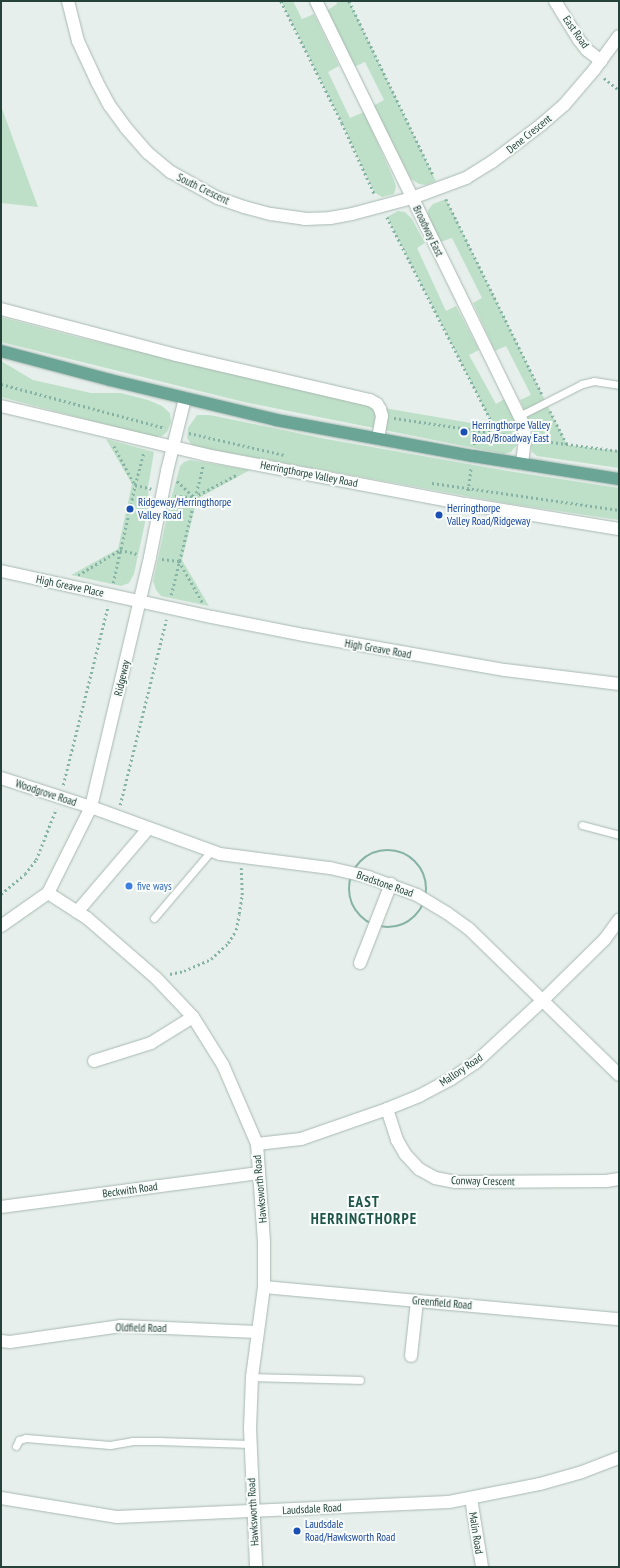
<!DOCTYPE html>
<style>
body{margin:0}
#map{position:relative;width:620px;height:1568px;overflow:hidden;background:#e6efeb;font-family:"PT Sans Narrow",sans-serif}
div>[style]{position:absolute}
.green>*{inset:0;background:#bfe0c8}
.path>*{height:2.5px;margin-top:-1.25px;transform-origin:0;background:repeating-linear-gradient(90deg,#86b3a5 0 2px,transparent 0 5px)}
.path>.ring{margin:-1.25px;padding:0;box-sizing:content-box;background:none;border:2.5px solid #86b3a5;border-radius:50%}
.roads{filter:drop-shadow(0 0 1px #a8b8b2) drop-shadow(0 0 1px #a8b8b2)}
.service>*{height:7px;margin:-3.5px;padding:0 3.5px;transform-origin:3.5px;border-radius:3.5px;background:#fff}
.minor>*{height:12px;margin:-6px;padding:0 6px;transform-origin:6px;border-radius:6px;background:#fff}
.primary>*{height:12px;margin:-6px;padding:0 6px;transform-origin:6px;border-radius:6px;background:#6aa596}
.dots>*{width:11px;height:11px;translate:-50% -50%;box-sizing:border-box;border:2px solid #f7fbf9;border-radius:50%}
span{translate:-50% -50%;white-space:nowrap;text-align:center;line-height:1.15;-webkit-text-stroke:4px #f7fbf9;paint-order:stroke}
.street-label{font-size:11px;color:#24423a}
.transit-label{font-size:11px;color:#164399}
.left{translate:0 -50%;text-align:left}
.shop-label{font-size:11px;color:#366cbe}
.district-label{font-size:15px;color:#1f5548;font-weight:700;letter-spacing:1px}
.frame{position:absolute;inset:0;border:2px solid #24423a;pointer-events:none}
</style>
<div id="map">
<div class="green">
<div style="clip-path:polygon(281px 1px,293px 1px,302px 19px,314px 14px,339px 66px,328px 72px,350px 118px,364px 112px,394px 180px,396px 187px,394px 194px,382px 197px,374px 192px,342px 123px)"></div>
<div style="clip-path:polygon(336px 1px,349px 1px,436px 181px,426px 185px,419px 184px,411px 179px,373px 106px,384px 100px,365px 62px,354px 67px,326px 11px,337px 4px)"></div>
<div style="clip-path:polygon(1px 106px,38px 207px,1px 203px)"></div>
<div style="clip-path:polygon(446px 199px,567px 445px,619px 451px,619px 468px,537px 456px,532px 452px,531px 445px,533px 430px,520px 400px,531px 395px,506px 346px,495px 351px,473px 303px,482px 298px,452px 238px,440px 242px,428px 216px,428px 210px,433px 204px)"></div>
<div style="clip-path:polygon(398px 211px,405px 212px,412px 219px,425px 243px,417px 248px,446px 311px,456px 306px,479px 350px,469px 355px,496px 404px,506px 398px,520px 426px,520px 437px,516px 446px,511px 452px,504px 454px,244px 402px,1px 342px,1px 317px,73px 336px,367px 405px,494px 427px,387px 217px)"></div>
<div style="clip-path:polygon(1px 361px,33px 380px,91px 393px,121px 393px,148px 400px,162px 406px,170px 413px,171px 422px,167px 432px,162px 436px,153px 437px,1px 397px)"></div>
<div style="clip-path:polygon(197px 415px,210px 415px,326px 439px,508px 471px,619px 488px,619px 520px,505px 503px,202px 448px,192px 445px,187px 438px,188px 428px)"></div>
<div style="clip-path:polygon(106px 439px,154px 452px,148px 487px,149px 504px,134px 574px,129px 583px,121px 586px,71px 575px,118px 549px,132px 484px)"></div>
<div style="clip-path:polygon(190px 460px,250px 470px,197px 499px,182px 560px,209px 606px,161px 596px,156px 590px,153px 581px,171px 499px,180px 466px,184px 462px)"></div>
</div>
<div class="path">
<div style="left:281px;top:1px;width:136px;rotate:63.4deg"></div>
<div style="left:342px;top:123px;width:79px;rotate:65.4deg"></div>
<div style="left:349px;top:1px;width:195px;rotate:64.2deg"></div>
<div style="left:604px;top:78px;width:19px;rotate:39deg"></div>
<div style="left:446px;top:199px;width:217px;rotate:63.8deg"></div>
<div style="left:387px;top:217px;width:244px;rotate:62.9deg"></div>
<div style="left:1px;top:384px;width:170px;rotate:15deg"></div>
<div style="left:550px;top:411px;width:38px;rotate:63deg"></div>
<div style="left:394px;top:418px;width:121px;rotate:8.5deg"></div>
<div style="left:189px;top:433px;width:98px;rotate:13deg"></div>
<div style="left:536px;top:440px;width:84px;rotate:7.5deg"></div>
<div style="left:474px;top:445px;width:13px;rotate:-81deg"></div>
<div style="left:114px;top:446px;width:44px;rotate:61.7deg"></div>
<div style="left:135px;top:485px;width:17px;rotate:13deg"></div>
<div style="left:177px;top:481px;width:23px;rotate:43deg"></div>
<div style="left:432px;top:483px;width:189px;rotate:8.2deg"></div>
<div style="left:468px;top:491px;width:23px;rotate:-83deg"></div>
<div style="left:175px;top:496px;width:19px;rotate:3deg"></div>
<div style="left:194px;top:497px;width:50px;rotate:-27.6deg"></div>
<div style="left:162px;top:559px;width:17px;rotate:7deg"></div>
<div style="left:179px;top:561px;width:48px;rotate:60.3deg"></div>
<div style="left:78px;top:575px;width:49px;rotate:-30.8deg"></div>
<div style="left:120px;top:550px;width:18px;rotate:13deg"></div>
<div style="left:113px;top:583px;width:100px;rotate:-77.3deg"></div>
<div style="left:135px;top:485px;width:34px;rotate:-75deg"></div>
<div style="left:171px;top:595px;width:133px;rotate:-76.1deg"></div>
<div style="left:63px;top:785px;width:185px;rotate:-75.9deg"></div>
<div style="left:120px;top:805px;width:191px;rotate:-76deg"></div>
<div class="ring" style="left:349px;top:850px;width:75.5px;height:75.5px"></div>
<div style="left:1px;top:894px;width:31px;rotate:-40deg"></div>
<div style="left:25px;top:874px;width:18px;rotate:-52deg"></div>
<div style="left:36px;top:860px;width:55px;rotate:-68.6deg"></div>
<div style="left:170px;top:974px;width:14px;rotate:-12deg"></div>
<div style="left:184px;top:971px;width:30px;rotate:-24deg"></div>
<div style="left:211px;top:959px;width:23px;rotate:-43deg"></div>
<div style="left:228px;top:943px;width:15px;rotate:-58deg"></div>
<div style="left:236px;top:930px;width:16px;rotate:-79deg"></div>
<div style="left:239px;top:914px;width:19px;rotate:-81deg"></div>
<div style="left:242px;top:895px;width:27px;rotate:-92deg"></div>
</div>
<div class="roads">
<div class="service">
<div style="left:519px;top:416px;width:71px;rotate:-26.9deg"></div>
<div style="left:582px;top:384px;width:12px;rotate:-14deg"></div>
<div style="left:594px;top:381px;width:25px;rotate:9deg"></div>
<div style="left:582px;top:825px;width:38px;rotate:15deg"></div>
<div style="left:154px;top:918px;width:88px;rotate:-49.6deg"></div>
<div style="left:252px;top:1377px;width:108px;rotate:1.6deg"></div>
<div style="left:16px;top:1446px;width:7px;rotate:-63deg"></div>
<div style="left:19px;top:1440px;width:7px;rotate:-16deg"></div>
<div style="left:26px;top:1438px;width:84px;rotate:4.8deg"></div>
<div style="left:110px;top:1445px;width:22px;rotate:-10deg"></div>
<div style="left:132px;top:1441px;width:26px"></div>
<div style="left:158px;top:1441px;width:92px;rotate:1.9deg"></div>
</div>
<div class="minor">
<div style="left:68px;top:1px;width:41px;rotate:76deg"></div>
<div style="left:78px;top:41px;width:45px;rotate:65.1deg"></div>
<div style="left:97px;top:82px;width:27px;rotate:62deg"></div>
<div style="left:110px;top:106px;width:27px;rotate:54deg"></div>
<div style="left:126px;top:128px;width:33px;rotate:49deg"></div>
<div style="left:148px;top:153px;width:30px;rotate:40deg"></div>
<div style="left:171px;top:172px;width:54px;rotate:29deg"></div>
<div style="left:218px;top:198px;width:28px;rotate:19deg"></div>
<div style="left:244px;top:207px;width:28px;rotate:15deg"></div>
<div style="left:271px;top:214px;width:34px;rotate:8deg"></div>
<div style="left:305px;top:219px;width:25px;rotate:-2deg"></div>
<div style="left:330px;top:218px;width:22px;rotate:-10deg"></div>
<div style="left:352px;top:214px;width:62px;rotate:-14.9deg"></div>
<div style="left:412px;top:198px;width:58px;rotate:-20.3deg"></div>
<div style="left:466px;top:178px;width:31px;rotate:-32deg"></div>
<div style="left:492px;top:162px;width:63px;rotate:-37.2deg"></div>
<div style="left:542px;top:124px;width:29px;rotate:-41deg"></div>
<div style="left:564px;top:105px;width:46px;rotate:-49.4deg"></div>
<div style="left:594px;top:70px;width:42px;rotate:-53.7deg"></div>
<div style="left:316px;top:1px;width:472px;rotate:63.9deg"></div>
<div style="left:524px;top:425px;width:14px;rotate:86deg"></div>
<div style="left:525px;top:439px;width:25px;rotate:97deg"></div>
<div style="left:555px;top:1px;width:46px;rotate:58.4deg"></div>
<div style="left:579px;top:40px;width:13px;rotate:51deg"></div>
<div style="left:587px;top:50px;width:18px;rotate:38deg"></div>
<div style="left:1px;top:309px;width:181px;rotate:14.7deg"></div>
<div style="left:176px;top:355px;width:199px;rotate:13.1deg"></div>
<div style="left:370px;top:400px;width:8px;rotate:30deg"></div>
<div style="left:377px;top:404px;width:6px;rotate:59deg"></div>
<div style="left:380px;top:409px;width:7px;rotate:74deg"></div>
<div style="left:382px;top:416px;width:23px;rotate:100deg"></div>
<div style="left:1px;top:406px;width:211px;rotate:13.4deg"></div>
<div style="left:206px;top:455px;width:265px;rotate:10.7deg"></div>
<div style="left:466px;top:504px;width:155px;rotate:9.3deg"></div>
<div style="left:1px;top:571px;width:216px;rotate:12.3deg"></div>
<div style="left:212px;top:617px;width:94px;rotate:11.1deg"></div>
<div style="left:304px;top:635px;width:204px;rotate:9.9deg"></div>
<div style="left:505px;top:670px;width:115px;rotate:7deg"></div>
<div style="left:1px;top:778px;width:95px;rotate:17.9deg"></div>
<div style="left:91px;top:807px;width:137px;rotate:20deg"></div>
<div style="left:220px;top:854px;width:111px;rotate:7.3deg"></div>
<div style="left:330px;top:868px;width:39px;rotate:13deg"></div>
<div style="left:368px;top:877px;width:52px;rotate:20.2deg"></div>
<div style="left:417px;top:895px;width:35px;rotate:31deg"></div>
<div style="left:447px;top:913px;width:27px;rotate:36deg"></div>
<div style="left:469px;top:929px;width:209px;rotate:44.2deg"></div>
<div style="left:48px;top:893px;width:46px;rotate:32.7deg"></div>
<div style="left:87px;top:918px;width:91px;rotate:41deg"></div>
<div style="left:156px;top:978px;width:54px;rotate:46.5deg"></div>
<div style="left:193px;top:1017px;width:57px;rotate:58deg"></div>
<div style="left:223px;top:1065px;width:86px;rotate:66.7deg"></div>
<div style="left:257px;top:1144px;width:98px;rotate:85.9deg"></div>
<div style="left:264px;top:1242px;width:45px;rotate:90deg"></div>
<div style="left:264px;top:1287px;width:91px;rotate:97.6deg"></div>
<div style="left:252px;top:1377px;width:51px;rotate:92.2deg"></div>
<div style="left:250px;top:1428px;width:139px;rotate:87.5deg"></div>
<div style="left:77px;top:912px;width:109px;rotate:-49.5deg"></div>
<div style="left:1px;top:926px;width:57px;rotate:-35.1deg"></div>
<div style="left:48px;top:893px;width:96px;rotate:-63.4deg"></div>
<div style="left:91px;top:807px;width:257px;rotate:-76.7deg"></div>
<div style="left:150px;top:557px;width:88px;rotate:-78.8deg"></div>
<div style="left:167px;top:471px;width:75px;rotate:-76.1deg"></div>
<div style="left:360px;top:963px;width:85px;rotate:-68.6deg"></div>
<div style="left:94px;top:1061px;width:60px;rotate:-17.5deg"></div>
<div style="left:151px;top:1043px;width:49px;rotate:-31.8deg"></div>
<div style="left:387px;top:1109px;width:33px;rotate:72deg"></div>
<div style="left:397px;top:1140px;width:16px;rotate:60deg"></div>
<div style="left:405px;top:1154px;width:21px;rotate:47deg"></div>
<div style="left:419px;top:1169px;width:18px;rotate:29deg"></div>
<div style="left:435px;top:1178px;width:21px;rotate:11deg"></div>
<div style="left:456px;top:1182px;width:150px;rotate:-0.4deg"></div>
<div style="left:606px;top:1181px;width:13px;rotate:-9deg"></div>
<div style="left:257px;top:1144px;width:44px;rotate:-6.5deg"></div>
<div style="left:301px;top:1139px;width:91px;rotate:-19.2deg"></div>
<div style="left:387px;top:1109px;width:35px;rotate:-22deg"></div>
<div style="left:419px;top:1096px;width:36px;rotate:-28deg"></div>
<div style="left:451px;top:1079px;width:29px;rotate:-34deg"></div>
<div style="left:475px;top:1063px;width:93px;rotate:-42.8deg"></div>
<div style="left:543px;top:1000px;width:87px;rotate:-44.5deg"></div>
<div style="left:605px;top:939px;width:24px;rotate:-54deg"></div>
<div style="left:1px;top:1207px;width:260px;rotate:-7.5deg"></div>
<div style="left:264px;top:1287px;width:356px;rotate:5.2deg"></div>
<div style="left:1px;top:1341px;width:9px;rotate:6deg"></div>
<div style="left:10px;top:1342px;width:112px;rotate:-8.2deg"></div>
<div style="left:121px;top:1326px;width:136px;rotate:2.5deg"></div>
<div style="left:411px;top:1356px;width:55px;rotate:-83.8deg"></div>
<div style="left:1px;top:1498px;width:118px;rotate:9.3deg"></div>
<div style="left:117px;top:1517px;width:332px;rotate:-2.6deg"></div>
<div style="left:449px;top:1502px;width:93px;rotate:-11.2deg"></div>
<div style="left:540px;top:1484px;width:44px;rotate:-15.9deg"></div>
<div style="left:582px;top:1472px;width:40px;rotate:-21deg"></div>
<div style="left:471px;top:1498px;width:70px;rotate:80.9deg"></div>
</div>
<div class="primary">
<div style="left:1px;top:351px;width:113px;rotate:14.9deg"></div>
<div style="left:110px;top:380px;width:171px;rotate:13.5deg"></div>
<div style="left:276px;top:420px;width:200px;rotate:10.4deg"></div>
<div style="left:473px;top:456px;width:148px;rotate:9deg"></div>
</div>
</div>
<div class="dots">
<div style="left:464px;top:432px;background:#1a4fb4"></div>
<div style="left:130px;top:509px;background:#1a4fb4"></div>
<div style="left:439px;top:515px;background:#1a4fb4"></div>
<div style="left:129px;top:886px;background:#3f7fe0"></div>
<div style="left:297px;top:1531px;background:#1a4fb4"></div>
</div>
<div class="street-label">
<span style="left:576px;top:32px;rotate:55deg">East Road</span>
<span style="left:529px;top:134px;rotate:-39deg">Dene Crescent</span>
<span style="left:203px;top:189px;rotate:26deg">South Crescent</span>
<span style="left:428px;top:231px;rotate:64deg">Broadway East</span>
<span style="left:309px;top:474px;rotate:11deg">Herringthorpe Valley Road</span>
<span style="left:70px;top:586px;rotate:12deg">High Greave Place</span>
<span style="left:378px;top:649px;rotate:10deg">High Greave Road</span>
<span style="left:122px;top:678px;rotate:-77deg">Ridgeway</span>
<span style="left:46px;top:793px;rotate:18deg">Woodgrove Road</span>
<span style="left:385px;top:884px;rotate:19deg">Bradstone Road</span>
<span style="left:461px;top:1070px;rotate:-34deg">Mallory Road</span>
<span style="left:483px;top:1181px;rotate:1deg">Conway Crescent</span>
<span style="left:260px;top:1189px;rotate:-95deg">Hawksworth Road</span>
<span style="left:130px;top:1190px;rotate:-8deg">Beckwith Road</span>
<span style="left:442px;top:1303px;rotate:5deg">Greenfield Road</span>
<span style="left:141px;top:1328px;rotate:1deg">Oldfield Road</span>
<span style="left:312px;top:1509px;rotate:-3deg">Laudsdale Road</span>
<span style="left:253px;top:1512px;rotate:-93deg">Hawksworth Road</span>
<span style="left:476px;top:1533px;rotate:81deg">Malin Road</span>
</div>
<div class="transit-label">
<span class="left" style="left:472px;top:432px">Herringthorpe Valley<br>Road/Broadway East</span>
<span class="left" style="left:138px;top:509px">Ridgeway/Herringthorpe<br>Valley Road</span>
<span class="left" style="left:447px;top:515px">Herringthorpe<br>Valley Road/Ridgeway</span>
<span class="left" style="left:305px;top:1531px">Laudsdale<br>Road/Hawksworth Road</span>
</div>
<div class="shop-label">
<span class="left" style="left:137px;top:886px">five ways</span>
</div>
<div class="district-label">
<span style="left:364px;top:1210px">EAST<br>HERRINGTHORPE</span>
</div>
<div class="frame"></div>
</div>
